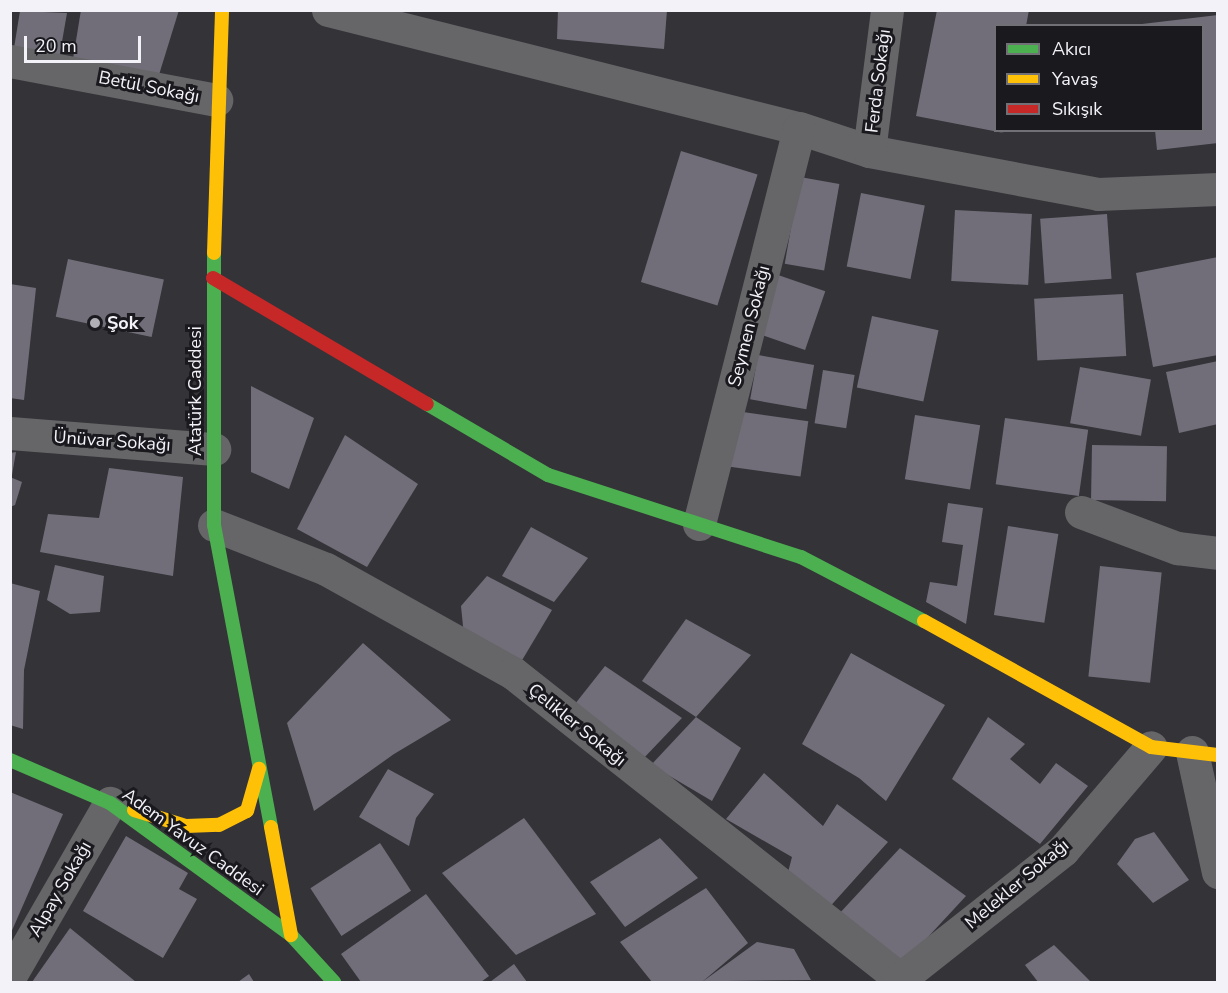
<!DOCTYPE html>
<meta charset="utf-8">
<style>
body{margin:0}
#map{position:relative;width:1228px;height:993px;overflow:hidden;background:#343338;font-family:"Nunito Sans",sans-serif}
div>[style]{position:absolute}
.building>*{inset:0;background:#716e7a;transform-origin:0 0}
.street>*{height:33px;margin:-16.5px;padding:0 16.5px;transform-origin:16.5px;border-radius:16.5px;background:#666668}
.fast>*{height:14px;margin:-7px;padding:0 7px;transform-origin:7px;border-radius:7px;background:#4caf50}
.slow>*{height:14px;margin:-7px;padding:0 7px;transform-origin:7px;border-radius:7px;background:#ffc107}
.jam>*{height:14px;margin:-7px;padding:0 7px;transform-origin:7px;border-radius:7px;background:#c62828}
.dots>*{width:16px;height:16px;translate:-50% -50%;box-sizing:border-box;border:3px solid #1a191e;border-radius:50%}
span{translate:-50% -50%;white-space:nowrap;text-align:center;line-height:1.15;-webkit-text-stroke:6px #1a191e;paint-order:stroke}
.street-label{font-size:18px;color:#f3f2f9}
.poi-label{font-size:18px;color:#f3f2f9;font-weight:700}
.left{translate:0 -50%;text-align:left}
.frame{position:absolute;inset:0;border:12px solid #f3f2f9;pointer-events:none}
.legend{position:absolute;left:994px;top:24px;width:210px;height:108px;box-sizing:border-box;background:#1a191e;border:2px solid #717076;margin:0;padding:8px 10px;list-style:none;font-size:18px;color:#f3f2f9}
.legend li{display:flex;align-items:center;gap:12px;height:30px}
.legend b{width:30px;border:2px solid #717076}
.scale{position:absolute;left:24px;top:36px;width:117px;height:27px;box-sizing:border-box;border:3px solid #f3f2f9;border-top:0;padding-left:8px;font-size:18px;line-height:21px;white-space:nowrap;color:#f3f2f9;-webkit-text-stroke:4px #1a191e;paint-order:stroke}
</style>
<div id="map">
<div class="building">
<div style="clip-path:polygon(81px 10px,179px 10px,158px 78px,73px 59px)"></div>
<div style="clip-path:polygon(558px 10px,667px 10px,664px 49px,557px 39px)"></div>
<div style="clip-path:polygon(937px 10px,1029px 10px,1026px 26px,996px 26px,996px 130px,1004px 133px,916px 116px)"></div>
<div style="clip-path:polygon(20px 11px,67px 13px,59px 59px,14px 48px)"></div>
<div style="clip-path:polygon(1218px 15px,1218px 143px,1157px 150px,1155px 130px,1202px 130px,1202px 26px,1142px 24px)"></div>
<div style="left:681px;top:151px;width:80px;height:137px;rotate:17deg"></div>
<div style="left:800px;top:177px;width:40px;height:88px;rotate:10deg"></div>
<div style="left:861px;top:193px;width:65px;height:75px;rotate:11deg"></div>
<div style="left:955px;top:210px;width:77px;height:71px;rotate:3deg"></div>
<div style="left:1107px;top:214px;width:65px;height:67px;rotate:86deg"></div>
<div style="clip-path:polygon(1218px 257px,1218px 355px,1153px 367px,1136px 273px)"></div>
<div style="left:68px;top:259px;width:98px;height:59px;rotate:12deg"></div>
<div style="left:778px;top:275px;width:50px;height:62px;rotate:19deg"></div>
<div style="clip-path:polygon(10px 284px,36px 288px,24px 400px,10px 398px)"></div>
<div style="left:1123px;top:294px;width:62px;height:89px;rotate:87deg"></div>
<div style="left:872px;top:316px;width:68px;height:73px;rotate:12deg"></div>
<div style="left:758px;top:355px;width:57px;height:45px;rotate:10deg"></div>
<div style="clip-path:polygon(1218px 361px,1218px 424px,1179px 433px,1166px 372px)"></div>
<div style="left:1080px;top:367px;width:72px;height:57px;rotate:10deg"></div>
<div style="left:823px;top:370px;width:32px;height:54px;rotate:9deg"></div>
<div style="clip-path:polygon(251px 386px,314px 418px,289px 489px,251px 472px)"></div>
<div style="left:736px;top:411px;width:73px;height:56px;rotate:8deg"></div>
<div style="left:915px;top:415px;width:66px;height:65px;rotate:9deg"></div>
<div style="left:1005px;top:418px;width:84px;height:67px;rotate:8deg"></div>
<div style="clip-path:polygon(345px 435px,418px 484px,367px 567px,297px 529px)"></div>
<div style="left:1092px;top:445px;width:75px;height:55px;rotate:1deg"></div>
<div style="clip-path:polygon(16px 452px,12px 475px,10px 475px,10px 453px)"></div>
<div style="clip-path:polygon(109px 468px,183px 477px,173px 576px,40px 552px,48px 514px,99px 518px)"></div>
<div style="clip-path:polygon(10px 477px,22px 482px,15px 505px,10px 507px)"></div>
<div style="clip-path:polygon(948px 503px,983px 508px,966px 624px,926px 602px,930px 582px,957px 586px,963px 545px,942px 542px)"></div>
<div style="left:1008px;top:526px;width:51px;height:90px;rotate:9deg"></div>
<div style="clip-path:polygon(531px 527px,588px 558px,554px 602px,502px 576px)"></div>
<div style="clip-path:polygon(55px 565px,104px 576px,100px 612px,70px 614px,47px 600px)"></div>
<div style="left:1100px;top:566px;width:62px;height:111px;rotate:6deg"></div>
<div style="clip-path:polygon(487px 576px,552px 610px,518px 667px,464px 636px,461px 606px)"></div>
<div style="clip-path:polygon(10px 583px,40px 591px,24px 670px,23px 729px,10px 725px)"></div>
<div style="clip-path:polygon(686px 619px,751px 655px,696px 717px,642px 681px)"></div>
<div style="clip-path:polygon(363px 643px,451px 720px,394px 754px,314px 811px,287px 723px)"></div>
<div style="clip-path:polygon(851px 653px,945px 705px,886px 801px,859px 778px,802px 744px)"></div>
<div style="clip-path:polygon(605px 666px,682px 718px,641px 761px,571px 709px)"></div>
<div style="clip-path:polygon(696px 717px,741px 748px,712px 801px,651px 765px)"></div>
<div style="clip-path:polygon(988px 717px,1025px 744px,1010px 759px,1040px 784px,1056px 763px,1088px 786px,1040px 844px,952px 779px)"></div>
<div style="clip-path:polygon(388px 769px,434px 794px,416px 818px,409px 846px,359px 817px)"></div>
<div style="clip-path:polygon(764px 773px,823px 826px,837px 804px,888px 842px,826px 911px,786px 880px,792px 857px,726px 819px)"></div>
<div style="clip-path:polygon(10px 792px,63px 814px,10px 935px)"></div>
<div style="clip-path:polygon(524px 818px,596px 914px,516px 955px,442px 873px)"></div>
<div style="clip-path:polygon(1154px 832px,1189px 880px,1153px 903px,1117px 864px,1135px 839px)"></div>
<div style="clip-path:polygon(126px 836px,188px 873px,179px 889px,197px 899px,163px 958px,83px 911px)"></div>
<div style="clip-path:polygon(660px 838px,698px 878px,625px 927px,590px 882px)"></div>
<div style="left:380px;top:843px;width:57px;height:83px;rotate:57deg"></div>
<div style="clip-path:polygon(900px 848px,966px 896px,903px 964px,838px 915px)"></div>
<div style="clip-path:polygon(706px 888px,748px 943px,702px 982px,757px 942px,794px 949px,811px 980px,652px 982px,620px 942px)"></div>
<div style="clip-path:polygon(426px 894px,489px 976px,481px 982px,361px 982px,341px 954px)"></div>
<div style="clip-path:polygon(70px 928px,136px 982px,32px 982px)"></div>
<div style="clip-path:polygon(1054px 945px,1091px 982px,1038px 982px,1025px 965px)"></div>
<div style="clip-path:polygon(514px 964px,527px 982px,490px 982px)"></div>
<div style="clip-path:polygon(249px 974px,254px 982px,238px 982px)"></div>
</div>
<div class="street">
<div style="left:328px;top:10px;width:486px;rotate:14.1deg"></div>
<div style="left:799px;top:128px;width:74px;rotate:18.2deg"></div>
<div style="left:869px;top:151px;width:233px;rotate:10.6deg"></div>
<div style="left:1098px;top:194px;width:120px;rotate:-2.4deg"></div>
<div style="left:10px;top:61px;width:210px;rotate:10.7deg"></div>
<div style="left:869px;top:151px;width:142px;rotate:-82.7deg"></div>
<div style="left:10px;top:433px;width:205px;rotate:4.5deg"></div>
<div style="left:1081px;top:512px;width:103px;rotate:20.6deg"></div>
<div style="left:1177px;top:548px;width:41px;rotate:7deg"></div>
<div style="left:699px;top:524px;width:408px;rotate:-75.8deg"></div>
<div style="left:214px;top:525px;width:120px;rotate:21.4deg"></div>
<div style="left:326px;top:569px;width:214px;rotate:29.1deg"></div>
<div style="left:513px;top:673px;width:498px;rotate:38.3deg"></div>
<div style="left:1192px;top:752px;width:123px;rotate:77.8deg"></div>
<div style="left:10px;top:976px;width:200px;rotate:-60deg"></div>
<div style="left:896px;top:982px;width:213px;rotate:-38.3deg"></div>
<div style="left:1063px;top:850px;width:135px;rotate:-49.5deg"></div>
</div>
<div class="fast">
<div style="left:214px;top:253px;width:272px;rotate:90deg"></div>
<div style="left:214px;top:525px;width:307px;rotate:79.3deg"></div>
<div style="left:427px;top:404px;width:140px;rotate:30.4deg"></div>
<div style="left:548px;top:475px;width:266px;rotate:18deg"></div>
<div style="left:801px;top:557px;width:139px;rotate:27.5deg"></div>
<div style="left:10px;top:760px;width:109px;rotate:23.3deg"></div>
<div style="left:110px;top:803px;width:224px;rotate:36.1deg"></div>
<div style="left:291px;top:935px;width:64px;rotate:47.5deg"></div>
</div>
<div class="slow">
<div style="left:214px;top:253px;width:243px;rotate:-88.1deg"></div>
<div style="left:924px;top:621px;width:260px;rotate:29deg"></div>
<div style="left:1151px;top:747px;width:67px;rotate:6.8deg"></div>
<div style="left:134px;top:810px;width:54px;rotate:17.1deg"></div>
<div style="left:186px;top:826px;width:33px;rotate:-2deg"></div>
<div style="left:219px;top:825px;width:31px;rotate:-27deg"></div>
<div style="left:247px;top:811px;width:44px;rotate:-74.1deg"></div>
<div style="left:271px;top:827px;width:110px;rotate:79.5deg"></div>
</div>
<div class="jam">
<div style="left:213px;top:278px;width:248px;rotate:30.5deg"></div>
</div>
<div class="dots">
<div style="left:95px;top:323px;background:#b0afb5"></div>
</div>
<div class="street-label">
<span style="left:878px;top:81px;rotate:-83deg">Ferda Sokağı</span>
<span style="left:149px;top:87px;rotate:11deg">Betül Sokağı</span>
<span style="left:749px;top:326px;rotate:-76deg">Seymen Sokağı</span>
<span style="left:195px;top:391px;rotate:-90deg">Atatürk Caddesi</span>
<span style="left:112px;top:441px;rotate:4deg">Ünüvar Sokağı</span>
<span style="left:577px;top:725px;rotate:39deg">Çelikler Sokağı</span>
<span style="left:193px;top:842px;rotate:36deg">Adem Yavuz Caddesi</span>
<span style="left:1017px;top:884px;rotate:-40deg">Melekler Sokağı</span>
<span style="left:60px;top:889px;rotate:-60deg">Alpay Sokağı</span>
</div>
<div class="poi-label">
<span class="left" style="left:107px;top:323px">Şok</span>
</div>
<div class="frame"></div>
<ul class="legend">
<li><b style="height:8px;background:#4caf50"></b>Akıcı</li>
<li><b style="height:8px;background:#ffc107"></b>Yavaş</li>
<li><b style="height:8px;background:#c62828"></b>Sıkışık</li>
</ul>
<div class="scale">20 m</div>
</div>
